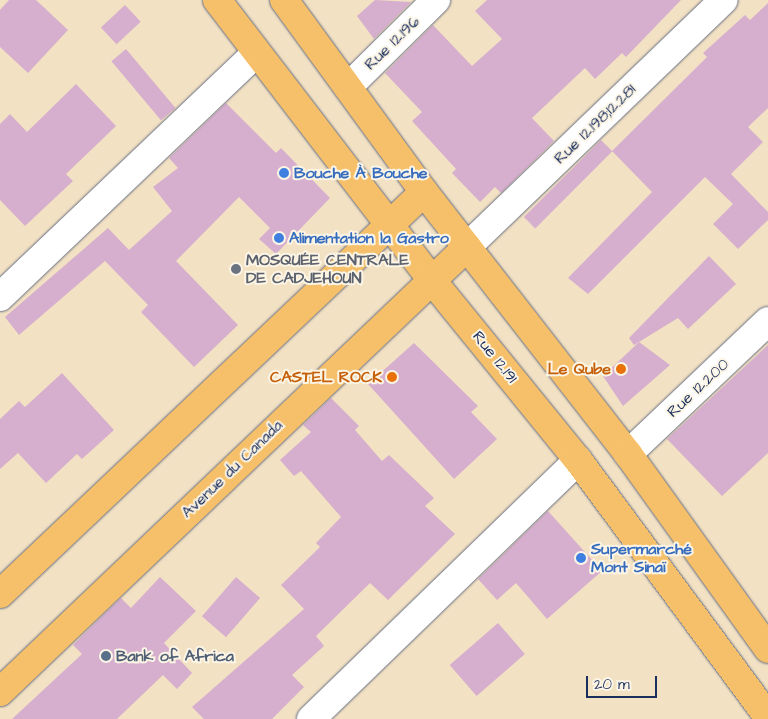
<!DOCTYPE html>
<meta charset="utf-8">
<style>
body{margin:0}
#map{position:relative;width:768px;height:719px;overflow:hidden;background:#f2e1c3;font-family:"Architects Daughter",sans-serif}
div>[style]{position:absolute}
.building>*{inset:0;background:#d7afce;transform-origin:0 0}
.roads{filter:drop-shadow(0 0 1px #666d81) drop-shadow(0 0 1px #666d81)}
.minor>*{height:28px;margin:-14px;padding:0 14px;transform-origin:14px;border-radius:14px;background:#fff}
.major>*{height:28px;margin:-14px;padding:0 14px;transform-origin:14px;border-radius:14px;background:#f6c06b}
.dots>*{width:14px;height:14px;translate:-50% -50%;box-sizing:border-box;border:2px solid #fcf5e5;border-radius:50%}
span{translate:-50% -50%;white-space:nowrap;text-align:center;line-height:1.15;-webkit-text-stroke:4px #fcf5e5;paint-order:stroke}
.street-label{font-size:16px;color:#1b2f5e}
.shop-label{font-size:16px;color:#366cbe;font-weight:700}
.left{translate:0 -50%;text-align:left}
.worship-label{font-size:16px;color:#5b616d;font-weight:700}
.food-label{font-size:16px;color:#c56008;font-weight:700}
.right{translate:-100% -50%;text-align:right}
.service-label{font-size:16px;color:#4e5e75;font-weight:700}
.scale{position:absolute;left:586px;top:676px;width:71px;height:22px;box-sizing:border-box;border:2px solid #1b2f5e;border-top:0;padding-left:6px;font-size:15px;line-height:18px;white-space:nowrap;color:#1b2f5e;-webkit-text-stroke:4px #fcf5e5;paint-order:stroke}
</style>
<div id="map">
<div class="building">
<div style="clip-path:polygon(9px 0,36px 0,68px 30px,28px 73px,0 47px,0 10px)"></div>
<div style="clip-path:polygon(375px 0,411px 2px,374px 39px,357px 16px)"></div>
<div style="clip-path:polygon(487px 0,681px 0,626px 57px,622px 53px,595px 79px,585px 68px,532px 118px,554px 141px,501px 193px,495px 187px,480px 202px,452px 173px,456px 169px,412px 121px,422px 112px,385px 73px,433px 25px,472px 66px,502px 39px,475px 11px)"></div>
<div style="clip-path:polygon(768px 3px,768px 108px,748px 127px,763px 142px,731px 174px,768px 212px,768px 220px,738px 249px,713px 224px,733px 204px,705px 177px,588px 294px,568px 278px,652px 192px,612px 151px,707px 57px,703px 53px,745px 15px,750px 20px)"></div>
<div style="left:125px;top:5px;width:23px;height:33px;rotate:47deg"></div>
<div style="left:126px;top:49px;width:77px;height:19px;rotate:50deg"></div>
<div style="clip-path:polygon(76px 84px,116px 126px,66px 174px,73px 181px,25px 226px,0 200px,0 124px,10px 114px,27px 132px)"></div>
<div style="clip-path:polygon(226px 103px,276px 153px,281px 148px,330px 198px,276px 254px,259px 239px,270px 228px,239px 197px,176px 261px,238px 325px,194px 367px,141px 312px,148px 305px,105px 261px,19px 335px,5px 317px,108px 228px,129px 250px,172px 211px,153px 187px,178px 168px,169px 158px)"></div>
<div style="left:601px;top:140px;width:16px;height:109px;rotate:45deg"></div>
<div style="clip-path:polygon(709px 256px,736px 284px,688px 329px,678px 318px,634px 345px,629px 338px)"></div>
<div style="clip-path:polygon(639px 342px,670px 365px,623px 406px,603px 376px)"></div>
<div style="clip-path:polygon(414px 343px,478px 406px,471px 412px,497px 439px,454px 479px,368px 384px)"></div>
<div style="clip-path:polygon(768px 345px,768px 453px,722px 496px,667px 439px)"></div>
<div style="clip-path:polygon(62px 373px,114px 430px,82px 459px,77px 454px,46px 483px,18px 453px,0 469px,0 419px,19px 401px,25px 407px)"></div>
<div style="clip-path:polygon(331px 398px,359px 426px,355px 430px,382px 461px,389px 455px,434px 498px,425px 506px,455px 534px,388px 600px,370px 583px,316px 636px,324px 646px,292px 675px,304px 687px,272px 719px,204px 719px,192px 707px,304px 609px,281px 585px,320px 547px,316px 543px,341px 517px,301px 471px,294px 476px,280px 460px,311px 432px,303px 425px)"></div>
<div style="clip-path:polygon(548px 511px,602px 571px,547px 619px,516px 583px,497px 600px,478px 579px)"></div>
<div style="clip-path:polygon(160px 577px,196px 611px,164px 643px,192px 673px,177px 689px,163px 675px,117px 719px,12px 719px,82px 654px,73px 645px,102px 616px,121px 598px,131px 608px)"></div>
<div style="left:236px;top:577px;width:32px;height:52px;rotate:41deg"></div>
<div style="left:498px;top:623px;width:41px;height:64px;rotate:49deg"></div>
</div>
<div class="roads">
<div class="minor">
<div style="left:348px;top:87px;width:124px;rotate:-44.7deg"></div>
<div style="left:467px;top:247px;width:356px;rotate:-43.9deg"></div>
<div style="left:0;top:297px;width:354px;rotate:-43.6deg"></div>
<div style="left:628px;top:454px;width:193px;rotate:-43.5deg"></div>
<div style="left:311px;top:719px;width:372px;rotate:-44.1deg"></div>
</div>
<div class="major">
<div style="left:217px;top:0;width:350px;rotate:52.5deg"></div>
<div style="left:430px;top:278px;width:235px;rotate:50.9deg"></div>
<div style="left:578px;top:460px;width:320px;rotate:53.5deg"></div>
<div style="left:284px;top:0;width:238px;rotate:53.9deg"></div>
<div style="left:424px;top:192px;width:332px;rotate:52.1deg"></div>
<div style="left:628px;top:454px;width:240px;rotate:54.3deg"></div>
<div style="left:0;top:594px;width:584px;rotate:-43.47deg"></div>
<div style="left:0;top:692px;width:645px;rotate:-43.62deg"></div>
</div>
</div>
<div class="dots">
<div style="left:284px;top:173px;background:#3f7fe0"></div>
<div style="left:279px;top:238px;background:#3f7fe0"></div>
<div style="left:236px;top:269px;background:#6b7280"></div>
<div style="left:621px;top:369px;background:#e8710a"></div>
<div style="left:392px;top:377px;background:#e8710a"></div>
<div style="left:581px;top:558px;background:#3f7fe0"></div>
<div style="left:106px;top:656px;background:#5c6f8a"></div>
</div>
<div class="street-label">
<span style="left:392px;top:43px;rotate:-44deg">Rue 12.196</span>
<span style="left:595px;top:124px;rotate:-44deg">Rue 12.198;12.281</span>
<span style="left:495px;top:357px;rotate:51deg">Rue 12.191</span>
<span style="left:698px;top:388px;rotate:-43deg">Rue 12.200</span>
<span style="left:232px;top:469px;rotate:-44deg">Avenue du Canada</span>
</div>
<div class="shop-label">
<span class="left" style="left:294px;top:173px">Bouche À Bouche</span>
<span class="left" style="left:289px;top:238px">Alimentation la Gastro</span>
<span class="left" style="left:591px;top:558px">Supermarché<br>Mont Sinaï</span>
</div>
<div class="worship-label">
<span class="left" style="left:246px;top:269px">MOSQUÉE CENTRALE<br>DE CADJEHOUN</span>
</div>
<div class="food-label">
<span class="right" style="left:611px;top:369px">Le Qube</span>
<span class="right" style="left:382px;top:377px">CASTEL ROCK</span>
</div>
<div class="service-label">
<span class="left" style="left:116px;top:656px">Bank of Africa</span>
</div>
<div class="scale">20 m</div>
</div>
